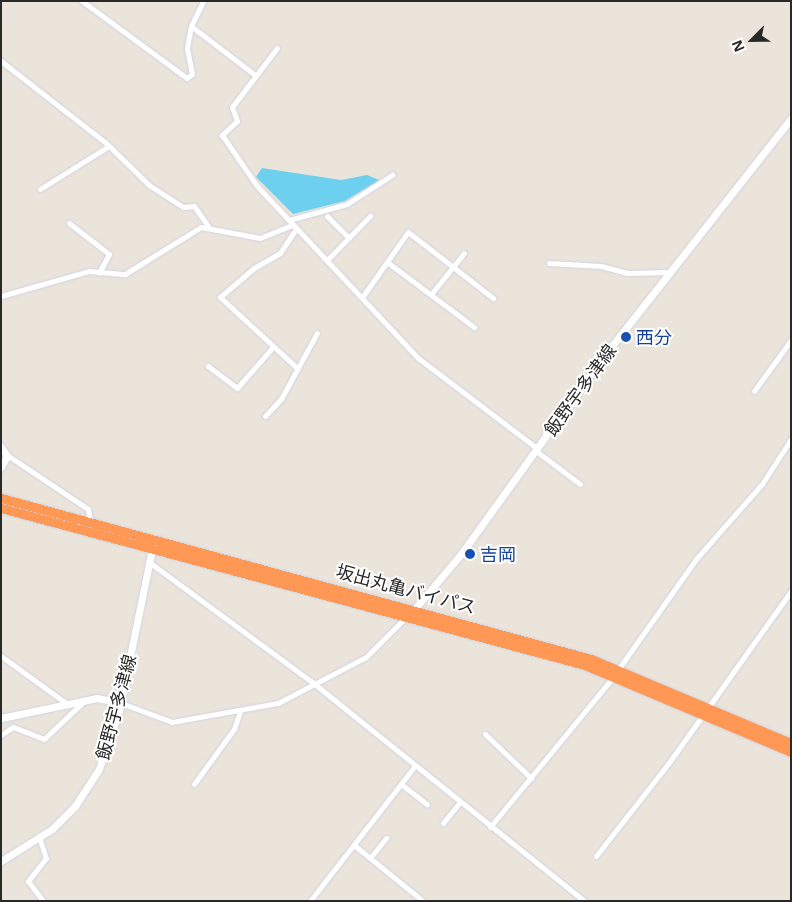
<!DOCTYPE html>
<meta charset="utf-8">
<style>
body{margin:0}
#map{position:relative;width:792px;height:902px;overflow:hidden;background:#ebe4db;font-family:"Noto Sans","Noto Sans JP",sans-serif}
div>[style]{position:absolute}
.water>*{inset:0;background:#6dd0ee}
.roads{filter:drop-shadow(0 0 1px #d0d4e2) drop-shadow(0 0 1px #d0d4e2)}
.street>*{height:5px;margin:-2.5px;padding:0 2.5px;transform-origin:2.5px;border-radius:2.5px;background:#fff}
.secondary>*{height:7px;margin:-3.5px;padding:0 3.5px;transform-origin:3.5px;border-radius:3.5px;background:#fff}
.highway>*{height:9px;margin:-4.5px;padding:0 4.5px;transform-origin:4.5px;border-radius:4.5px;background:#fe9854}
.dots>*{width:14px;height:14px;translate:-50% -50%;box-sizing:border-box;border:2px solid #fff;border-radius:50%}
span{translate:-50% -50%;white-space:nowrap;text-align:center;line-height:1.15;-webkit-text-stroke:4px #fff;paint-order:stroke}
.transit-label{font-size:18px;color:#164399}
.left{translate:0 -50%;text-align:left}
.street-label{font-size:18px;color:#292929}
.frame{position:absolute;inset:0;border:2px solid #292929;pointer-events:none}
.north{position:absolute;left:727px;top:15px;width:50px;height:50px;-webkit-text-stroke:4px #fff;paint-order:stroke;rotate:247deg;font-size:14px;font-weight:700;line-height:20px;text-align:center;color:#292929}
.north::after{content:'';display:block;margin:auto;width:18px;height:22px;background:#292929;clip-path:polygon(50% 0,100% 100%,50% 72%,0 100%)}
</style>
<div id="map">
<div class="water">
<div style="clip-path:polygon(262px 168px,341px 180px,367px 175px,379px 180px,345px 201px,293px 214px,256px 177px)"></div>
</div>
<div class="roads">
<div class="street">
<div style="left:82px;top:1px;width:130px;rotate:36.3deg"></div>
<div style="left:187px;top:78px;width:6px;rotate:-39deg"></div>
<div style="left:192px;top:74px;width:26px;rotate:-101deg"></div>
<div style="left:187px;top:48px;width:22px;rotate:-80deg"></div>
<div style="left:191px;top:26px;width:28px;rotate:-64deg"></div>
<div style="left:191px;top:26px;width:81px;rotate:37.4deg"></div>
<div style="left:277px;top:48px;width:74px;rotate:127.3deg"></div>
<div style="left:232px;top:107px;width:15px;rotate:70deg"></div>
<div style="left:237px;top:121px;width:21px;rotate:137deg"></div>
<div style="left:222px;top:135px;width:62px;rotate:55.5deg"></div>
<div style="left:257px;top:186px;width:236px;rotate:46.9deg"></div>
<div style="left:418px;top:358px;width:151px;rotate:37.2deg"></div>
<div style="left:1px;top:61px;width:133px;rotate:38deg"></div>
<div style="left:106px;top:143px;width:60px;rotate:44.3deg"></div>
<div style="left:149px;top:185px;width:40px;rotate:32.9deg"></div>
<div style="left:183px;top:207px;width:11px;rotate:-5deg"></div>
<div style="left:194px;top:206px;width:24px;rotate:55deg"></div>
<div style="left:40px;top:189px;width:81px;rotate:-31.9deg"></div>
<div style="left:327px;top:216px;width:31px;rotate:45deg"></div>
<div style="left:289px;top:220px;width:60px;rotate:-15.4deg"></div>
<div style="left:347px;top:204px;width:54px;rotate:-32.8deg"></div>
<div style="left:69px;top:223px;width:51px;rotate:37.8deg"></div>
<div style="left:109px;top:254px;width:21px;rotate:118deg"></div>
<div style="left:296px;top:229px;width:29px;rotate:124deg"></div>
<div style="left:280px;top:253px;width:30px;rotate:150deg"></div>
<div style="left:254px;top:268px;width:45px;rotate:139.5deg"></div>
<div style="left:220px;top:297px;width:106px;rotate:42.7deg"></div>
<div style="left:327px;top:260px;width:62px;rotate:-45.7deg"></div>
<div style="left:387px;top:262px;width:109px;rotate:36.8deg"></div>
<div style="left:549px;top:263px;width:52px;rotate:3.3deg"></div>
<div style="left:601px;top:266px;width:27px;rotate:15deg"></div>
<div style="left:627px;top:273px;width:44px;rotate:-1.3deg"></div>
<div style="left:432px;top:293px;width:51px;rotate:-51.3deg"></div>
<div style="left:1px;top:296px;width:91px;rotate:-15.9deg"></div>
<div style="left:89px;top:271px;width:36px;rotate:5deg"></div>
<div style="left:125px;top:274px;width:89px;rotate:-31.7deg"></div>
<div style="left:201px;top:227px;width:60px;rotate:10.6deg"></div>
<div style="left:260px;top:238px;width:35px;rotate:-22deg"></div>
<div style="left:363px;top:296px;width:78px;rotate:-54.9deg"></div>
<div style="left:408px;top:232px;width:108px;rotate:37.8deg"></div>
<div style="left:208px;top:366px;width:36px;rotate:37deg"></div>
<div style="left:237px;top:388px;width:55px;rotate:-48.7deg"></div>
<div style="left:754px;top:391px;width:63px;rotate:-54deg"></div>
<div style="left:265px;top:416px;width:23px;rotate:-47deg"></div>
<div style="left:281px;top:399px;width:75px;rotate:-61.4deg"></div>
<div style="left:536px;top:451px;width:55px;rotate:36.9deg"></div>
<div style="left:7px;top:455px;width:97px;rotate:33.7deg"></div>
<div style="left:88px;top:509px;width:13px;rotate:81deg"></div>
<div style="left:149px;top:562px;width:202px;rotate:36.4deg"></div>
<div style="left:312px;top:682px;width:349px;rotate:38.8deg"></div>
<div style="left:1px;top:656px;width:80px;rotate:35.9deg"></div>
<div style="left:121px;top:703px;width:54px;rotate:20.4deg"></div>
<div style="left:172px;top:722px;width:108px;rotate:-10.2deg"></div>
<div style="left:278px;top:703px;width:99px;rotate:-27.6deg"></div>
<div style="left:366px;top:657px;width:57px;rotate:-45deg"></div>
<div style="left:485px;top:734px;width:64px;rotate:43.7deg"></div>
<div style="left:1px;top:735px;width:14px;rotate:-34deg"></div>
<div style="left:13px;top:727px;width:33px;rotate:21deg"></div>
<div style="left:44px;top:739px;width:54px;rotate:-43.5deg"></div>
<div style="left:194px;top:784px;width:68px;rotate:-54deg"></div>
<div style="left:234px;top:729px;width:18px;rotate:-71deg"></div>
<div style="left:401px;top:784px;width:33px;rotate:38deg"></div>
<div style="left:443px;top:823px;width:27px;rotate:-51deg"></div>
<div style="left:490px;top:827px;width:189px;rotate:-50.6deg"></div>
<div style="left:610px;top:681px;width:149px;rotate:-54.8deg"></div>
<div style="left:696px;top:559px;width:100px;rotate:-48.7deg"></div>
<div style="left:762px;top:484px;width:54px;rotate:-57.2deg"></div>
<div style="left:40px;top:840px;width:19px;rotate:72deg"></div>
<div style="left:46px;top:858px;width:29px;rotate:128deg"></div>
<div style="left:28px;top:881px;width:25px;rotate:53deg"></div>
<div style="left:354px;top:845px;width:89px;rotate:39.1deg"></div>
<div style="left:596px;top:856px;width:117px;rotate:-52deg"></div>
<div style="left:668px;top:764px;width:212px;rotate:-54.6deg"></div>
<div style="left:370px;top:858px;width:26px;rotate:-51deg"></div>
<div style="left:310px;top:901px;width:170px;rotate:-52.2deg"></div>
</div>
<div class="secondary">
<div style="left:1px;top:447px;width:11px;rotate:56deg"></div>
<div style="left:7px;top:456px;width:13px;rotate:119deg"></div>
<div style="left:412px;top:612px;width:76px;rotate:-49.8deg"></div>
<div style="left:461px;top:554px;width:226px;rotate:-54.3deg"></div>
<div style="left:593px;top:370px;width:320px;rotate:-51.8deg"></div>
<div style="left:1px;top:718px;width:98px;rotate:-11.8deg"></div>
<div style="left:97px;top:698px;width:25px;rotate:12deg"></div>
<div style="left:1px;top:861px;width:60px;rotate:-32.1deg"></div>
<div style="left:52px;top:829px;width:33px;rotate:-45deg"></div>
<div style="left:75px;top:806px;width:44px;rotate:-57deg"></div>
<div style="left:99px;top:769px;width:62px;rotate:-71.3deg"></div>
<div style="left:119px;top:710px;width:169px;rotate:-78.4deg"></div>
</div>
<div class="highway">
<div style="left:1px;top:498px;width:612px;rotate:15.26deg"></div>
<div style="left:591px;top:659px;width:217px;rotate:22.8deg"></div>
<div style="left:1px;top:508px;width:605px;rotate:15.05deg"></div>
<div style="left:585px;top:665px;width:224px;rotate:22.9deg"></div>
</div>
</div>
<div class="dots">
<div style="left:626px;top:337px;background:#1a4fb4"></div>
<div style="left:470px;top:554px;background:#1a4fb4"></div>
</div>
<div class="transit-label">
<span class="left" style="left:636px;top:337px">西分</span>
<span class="left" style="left:480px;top:554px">吉岡</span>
</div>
<div class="street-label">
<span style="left:580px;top:390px;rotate:-54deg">飯野宇多津線</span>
<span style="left:406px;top:589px;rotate:15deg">坂出丸亀バイパス</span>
<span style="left:116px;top:707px;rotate:-75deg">飯野宇多津線</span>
</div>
<div class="frame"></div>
<div class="north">N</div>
</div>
